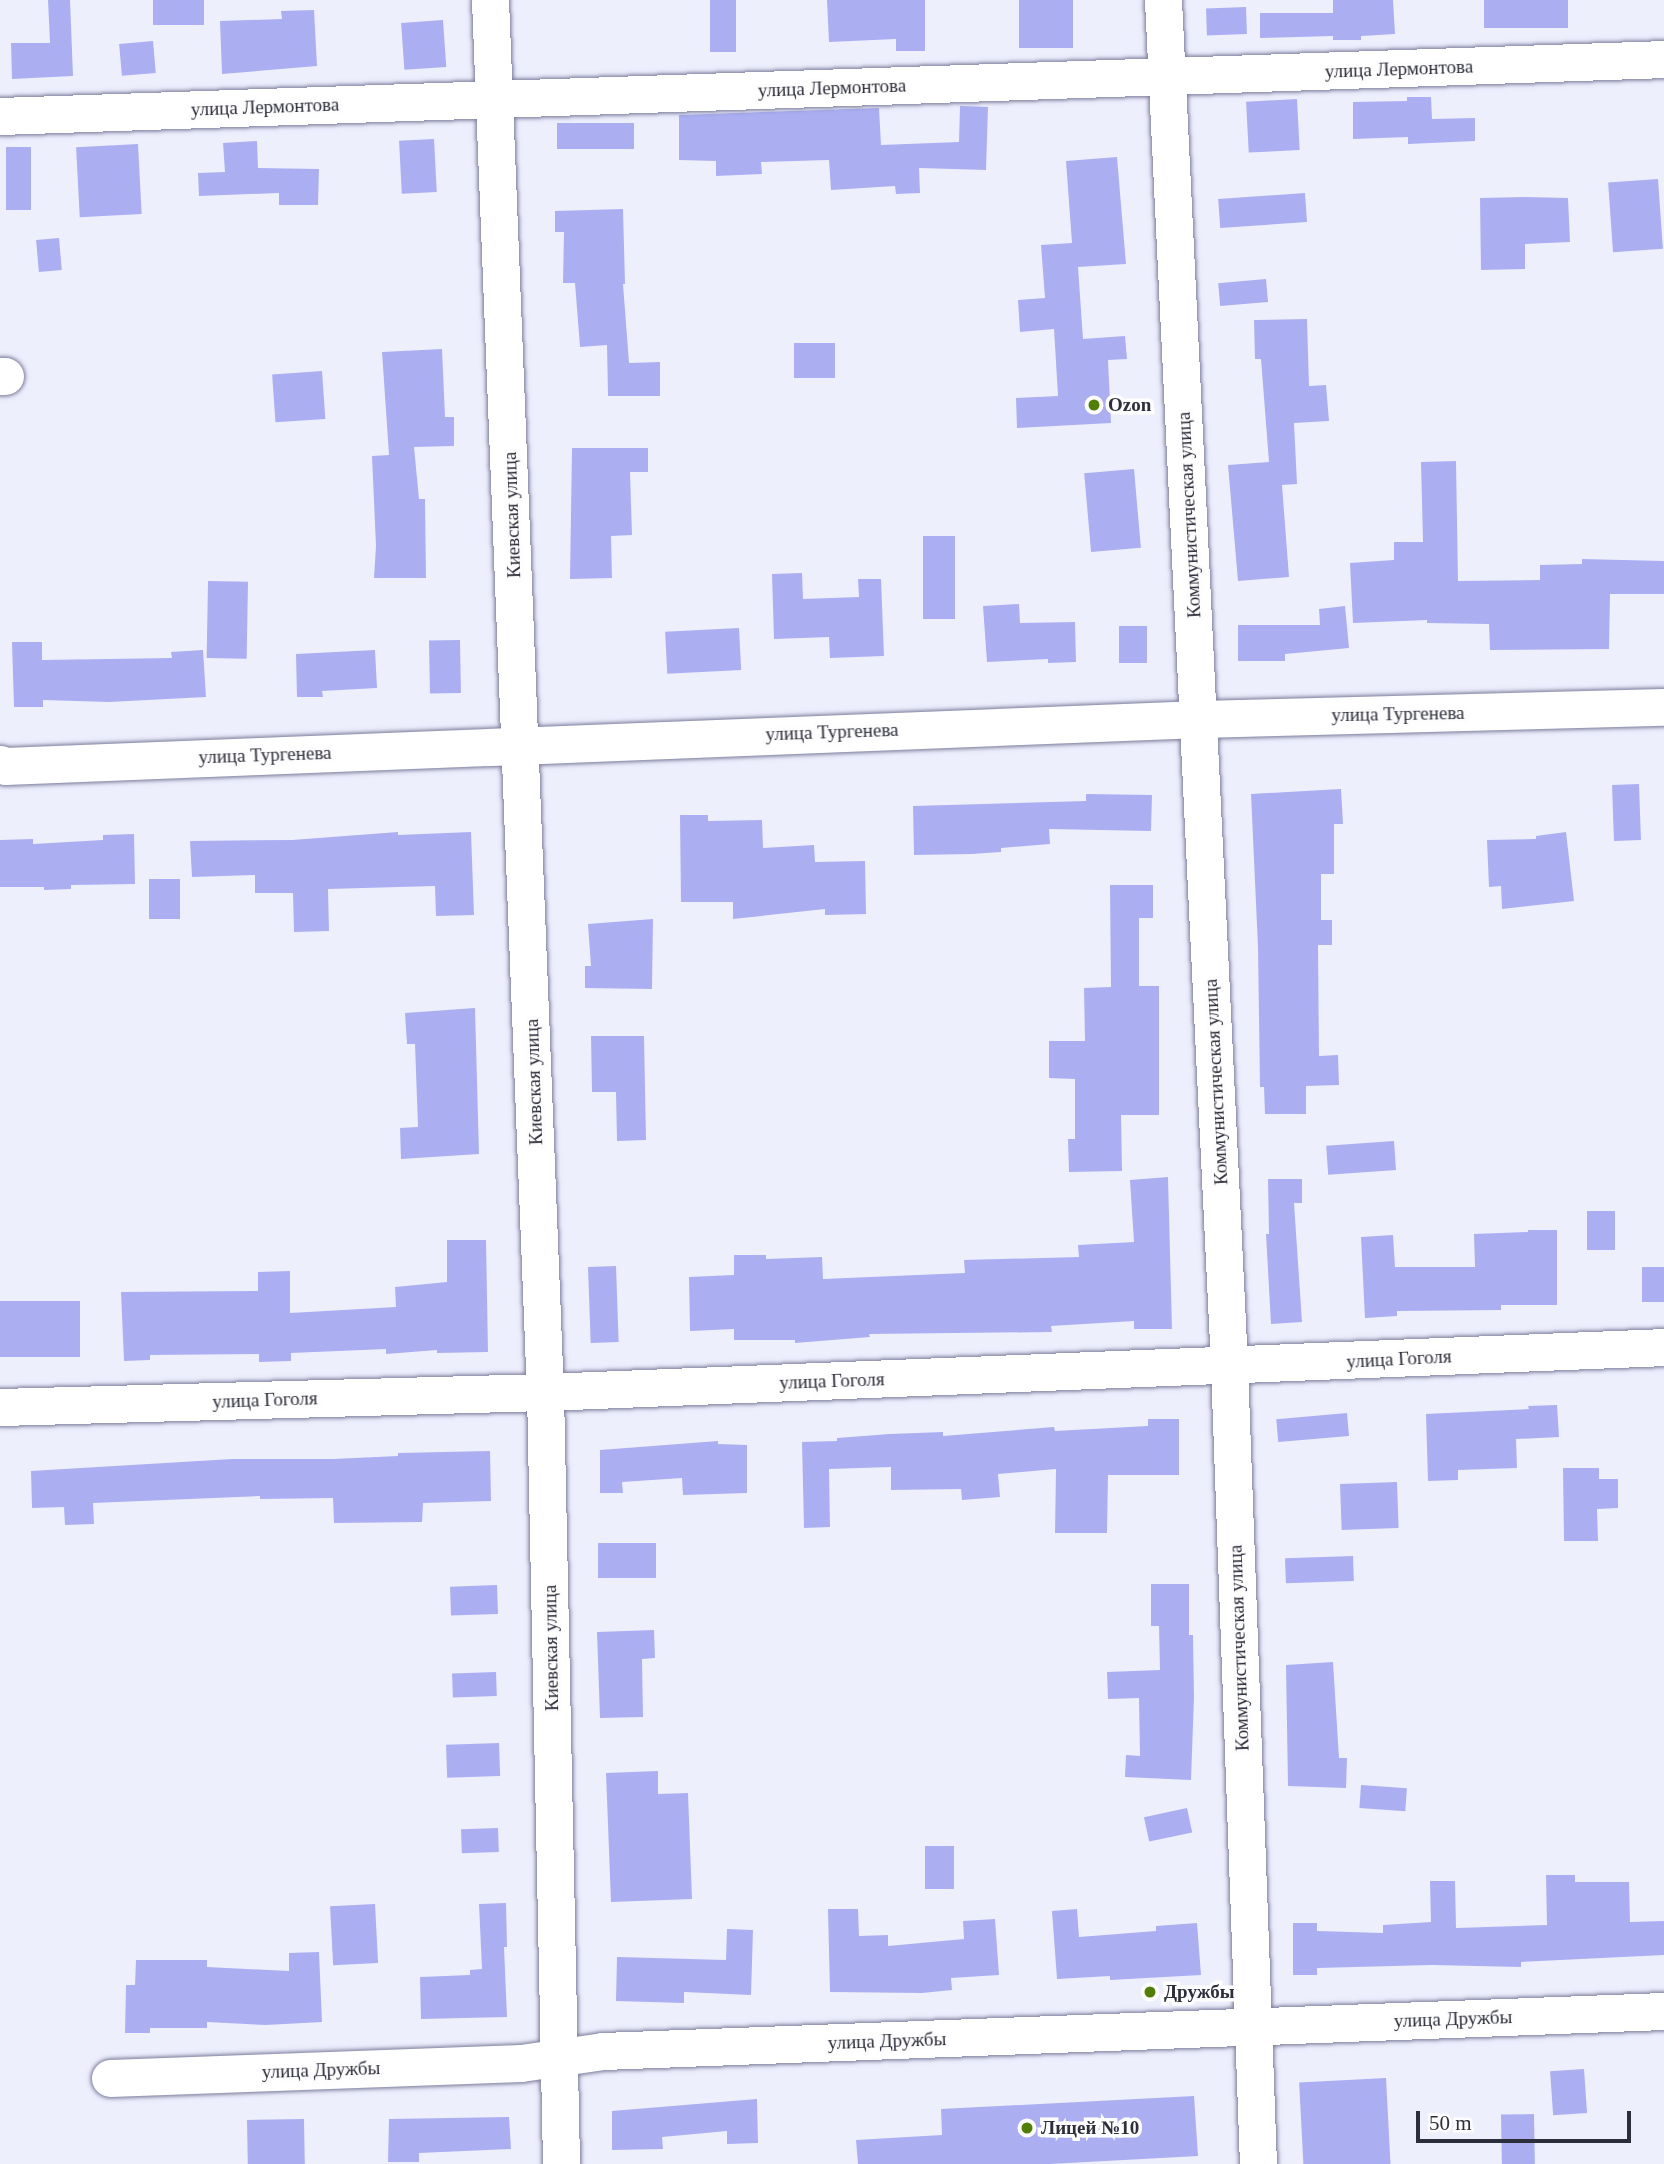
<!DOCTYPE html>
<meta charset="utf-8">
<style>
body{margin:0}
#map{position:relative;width:1664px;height:2164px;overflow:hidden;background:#eeeffd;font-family:Georgia,serif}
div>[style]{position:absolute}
.building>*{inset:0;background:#abaff2;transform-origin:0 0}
.roads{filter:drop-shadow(0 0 2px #7b7d9c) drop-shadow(0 0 2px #7b7d9c)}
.minor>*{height:37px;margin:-18.5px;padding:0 18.5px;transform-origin:18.5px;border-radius:18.5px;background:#fff}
.dots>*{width:19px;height:19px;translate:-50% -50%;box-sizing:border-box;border:4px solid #fdfdfd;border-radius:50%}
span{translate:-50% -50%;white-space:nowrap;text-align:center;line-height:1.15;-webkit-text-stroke:7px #fdfdfd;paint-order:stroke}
.street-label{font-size:19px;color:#2d2e3b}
.poi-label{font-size:19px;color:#2d2e3b;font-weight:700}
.left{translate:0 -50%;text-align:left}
.scale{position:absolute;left:1416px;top:2111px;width:215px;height:32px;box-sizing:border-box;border:4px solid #2d2e3b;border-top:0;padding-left:9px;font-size:21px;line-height:24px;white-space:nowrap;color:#2d2e3b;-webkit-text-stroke:5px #fdfdfd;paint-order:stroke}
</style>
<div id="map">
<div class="building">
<div style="clip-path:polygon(48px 0,70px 0,73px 76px,12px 79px,11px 43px,50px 43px)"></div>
<div style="left:153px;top:0;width:51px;height:25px"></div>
<div style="left:710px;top:0;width:26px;height:52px"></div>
<div style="clip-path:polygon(827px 0,925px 0,925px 51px,896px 51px,896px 39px,829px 42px)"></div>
<div style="left:1019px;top:0;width:54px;height:48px"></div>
<div style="clip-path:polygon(1333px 0,1393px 0,1395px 34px,1361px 36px,1361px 40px,1333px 40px,1333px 36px,1260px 38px,1260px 13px,1333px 13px)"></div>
<div style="left:1484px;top:0;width:84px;height:28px"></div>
<div style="left:1246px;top:7px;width:27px;height:40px;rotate:88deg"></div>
<div style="clip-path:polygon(314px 10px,317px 66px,222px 74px,220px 21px,282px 19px,281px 11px)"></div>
<div style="left:443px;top:20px;width:47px;height:42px;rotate:86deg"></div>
<div style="left:153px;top:41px;width:32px;height:34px;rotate:85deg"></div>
<div style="clip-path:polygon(1407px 97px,1431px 97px,1432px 119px,1475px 118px,1475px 141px,1408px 144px,1408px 137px,1353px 139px,1353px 102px,1407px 101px)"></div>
<div style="left:1297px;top:99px;width:51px;height:51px;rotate:87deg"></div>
<div style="clip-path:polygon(960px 106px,988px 107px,986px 170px,919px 168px,920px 193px,896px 194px,895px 186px,831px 190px,829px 160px,761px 162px,762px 174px,716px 176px,716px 161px,679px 160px,679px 115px,879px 108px,881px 145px,959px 142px)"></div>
<div style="left:557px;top:123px;width:77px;height:26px"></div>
<div style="left:434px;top:139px;width:53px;height:35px;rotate:87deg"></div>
<div style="clip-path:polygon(257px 141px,258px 168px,319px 169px,318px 205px,279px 205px,279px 193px,199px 196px,198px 173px,225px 172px,223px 143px)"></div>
<div style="left:138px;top:144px;width:70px;height:62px;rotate:87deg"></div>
<div style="left:31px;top:147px;width:63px;height:25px;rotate:90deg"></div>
<div style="clip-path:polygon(1117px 157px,1126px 264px,1078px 267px,1083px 339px,1125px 336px,1127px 359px,1108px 360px,1111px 423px,1017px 428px,1016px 398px,1058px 396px,1054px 329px,1020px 332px,1018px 300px,1045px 298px,1041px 245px,1072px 243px,1066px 161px)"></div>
<div style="left:1658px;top:179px;width:70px;height:50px;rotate:86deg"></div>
<div style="left:1305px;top:193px;width:29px;height:87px;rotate:86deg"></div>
<div style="clip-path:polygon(1525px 197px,1568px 198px,1570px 242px,1525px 244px,1525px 269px,1481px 270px,1480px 198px)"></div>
<div style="clip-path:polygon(623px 209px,625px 284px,623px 284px,629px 363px,660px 362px,660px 396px,608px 396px,607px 345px,580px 347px,575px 283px,563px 283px,564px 232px,555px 232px,555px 211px)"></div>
<div style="left:59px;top:238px;width:32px;height:23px;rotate:85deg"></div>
<div style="left:1266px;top:279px;width:23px;height:48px;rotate:85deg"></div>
<div style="clip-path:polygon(1307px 319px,1309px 386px,1326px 385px,1329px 421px,1294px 423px,1297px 484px,1282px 485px,1289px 577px,1238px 581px,1228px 465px,1269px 462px,1261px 359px,1255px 359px,1254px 320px)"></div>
<div style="left:794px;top:343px;width:41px;height:35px"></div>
<div style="clip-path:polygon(442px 349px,445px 417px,454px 417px,454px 446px,414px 447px,419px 499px,425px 499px,426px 578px,374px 578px,376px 546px,372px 456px,389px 455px,382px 352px)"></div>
<div style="left:322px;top:371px;width:48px;height:50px;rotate:86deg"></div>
<div style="clip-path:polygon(572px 448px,648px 448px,648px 472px,630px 472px,632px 535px,611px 536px,612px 578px,570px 579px)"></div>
<div style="clip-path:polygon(1456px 461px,1458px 581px,1540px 580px,1540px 565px,1582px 564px,1582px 559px,1664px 561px,1664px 594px,1610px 594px,1609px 649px,1490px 650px,1489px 624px,1427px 623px,1427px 620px,1353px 623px,1350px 563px,1394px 560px,1394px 542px,1423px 542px,1421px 462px)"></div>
<div style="left:1134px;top:469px;width:79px;height:50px;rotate:85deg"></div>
<div style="left:923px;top:536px;width:32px;height:83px"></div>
<div style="clip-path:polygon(802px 573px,803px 599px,859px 597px,858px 579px,881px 579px,884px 656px,830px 658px,829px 637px,774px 639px,772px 574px)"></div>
<div style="left:208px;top:581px;width:40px;height:77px;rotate:1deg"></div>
<div style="clip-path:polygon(1019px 604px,1020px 623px,1075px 622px,1076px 662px,1048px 663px,1048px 659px,987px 662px,983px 606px)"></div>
<div style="clip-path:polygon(1345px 606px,1349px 648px,1285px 654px,1285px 661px,1238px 661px,1238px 625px,1320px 625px,1319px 609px)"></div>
<div style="left:1119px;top:626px;width:28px;height:37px"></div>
<div style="left:739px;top:628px;width:42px;height:74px;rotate:87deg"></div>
<div style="left:460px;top:640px;width:53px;height:31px;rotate:89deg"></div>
<div style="clip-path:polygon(12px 642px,42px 642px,42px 660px,172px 658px,171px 652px,203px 650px,206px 697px,109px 702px,43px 700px,43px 707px,14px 707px)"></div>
<div style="clip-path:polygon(375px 650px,377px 688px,322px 691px,323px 697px,297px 697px,296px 654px)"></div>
<div style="left:1639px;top:784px;width:56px;height:27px;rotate:88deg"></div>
<div style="clip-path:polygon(1341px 789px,1343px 824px,1334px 824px,1334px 874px,1321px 874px,1321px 920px,1332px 920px,1332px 945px,1318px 945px,1319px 1056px,1338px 1055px,1339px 1085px,1306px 1086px,1306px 1114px,1265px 1114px,1264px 1087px,1260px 1087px,1258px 947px,1251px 794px)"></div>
<div style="clip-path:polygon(1086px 794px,1152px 795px,1151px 831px,1049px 829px,1050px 844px,1001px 848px,1001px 852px,972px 854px,914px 855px,913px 806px,1086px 801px)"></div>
<div style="clip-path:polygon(680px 815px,708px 815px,708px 821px,762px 820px,763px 848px,814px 845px,815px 862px,865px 861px,866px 914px,825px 915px,825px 909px,733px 919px,733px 902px,681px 902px)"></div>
<div style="clip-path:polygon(398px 832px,398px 835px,471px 832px,474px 915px,436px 916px,435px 886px,328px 889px,329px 931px,294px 932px,293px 893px,255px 893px,255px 875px,192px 877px,190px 841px,292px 840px)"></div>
<div style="clip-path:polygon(1566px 832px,1574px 901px,1502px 909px,1501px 886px,1489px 887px,1487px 840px,1536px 839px,1536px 836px)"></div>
<div style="clip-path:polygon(134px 834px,135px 884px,71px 885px,71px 889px,44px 890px,44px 887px,0 887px,0 840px,33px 839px,33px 844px,103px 840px,103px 835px)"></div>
<div style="left:149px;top:879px;width:31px;height:40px"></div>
<div style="clip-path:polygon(1110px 885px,1153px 885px,1153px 918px,1139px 918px,1139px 986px,1159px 986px,1159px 1115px,1121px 1115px,1122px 1171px,1069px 1172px,1068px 1139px,1075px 1139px,1075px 1079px,1049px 1078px,1049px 1041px,1085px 1041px,1084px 988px,1111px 987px)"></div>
<div style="clip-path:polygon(653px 919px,652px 989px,585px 988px,585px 966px,591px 966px,588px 924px)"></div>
<div style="clip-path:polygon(475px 1008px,479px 1154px,401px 1159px,400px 1128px,418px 1127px,415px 1044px,407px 1044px,405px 1013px)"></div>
<div style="clip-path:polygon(591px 1036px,644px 1036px,646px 1140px,617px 1141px,616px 1092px,592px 1092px)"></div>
<div style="left:1394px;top:1141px;width:29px;height:68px;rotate:86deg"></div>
<div style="clip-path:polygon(1168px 1177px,1172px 1329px,1134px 1329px,1134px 1321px,1051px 1326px,1052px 1332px,869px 1334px,870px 1337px,795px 1343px,795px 1340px,734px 1340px,734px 1329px,690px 1331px,689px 1277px,734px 1275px,734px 1255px,766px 1255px,766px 1259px,822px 1257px,823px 1279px,965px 1273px,964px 1260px,1079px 1257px,1078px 1245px,1134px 1242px,1130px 1180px)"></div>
<div style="clip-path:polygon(1268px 1179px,1302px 1179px,1302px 1203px,1294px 1203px,1302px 1322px,1271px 1324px,1266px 1234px,1269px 1234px)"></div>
<div style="left:1587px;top:1211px;width:28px;height:39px"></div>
<div style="clip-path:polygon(1528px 1230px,1557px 1230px,1557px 1305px,1501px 1305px,1501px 1310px,1397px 1311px,1397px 1316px,1365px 1318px,1361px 1237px,1393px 1235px,1395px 1267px,1475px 1267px,1474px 1234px,1528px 1232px)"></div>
<div style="clip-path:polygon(447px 1240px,486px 1240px,488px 1352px,437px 1353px,437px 1350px,386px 1354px,386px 1349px,291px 1353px,291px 1361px,259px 1362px,259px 1354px,150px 1355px,150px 1360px,124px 1361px,121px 1292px,258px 1291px,258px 1272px,290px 1271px,290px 1313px,396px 1307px,395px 1287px,447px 1282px)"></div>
<div style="left:616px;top:1266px;width:76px;height:28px;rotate:88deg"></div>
<div style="left:1642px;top:1267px;width:22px;height:35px"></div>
<div style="left:0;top:1301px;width:80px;height:56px"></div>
<div style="clip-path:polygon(1557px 1405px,1559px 1437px,1516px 1439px,1517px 1468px,1458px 1470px,1458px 1480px,1428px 1481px,1426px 1414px,1529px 1409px,1528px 1406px)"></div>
<div style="left:1347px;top:1413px;width:23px;height:71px;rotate:85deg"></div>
<div style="clip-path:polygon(1148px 1419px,1179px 1419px,1179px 1475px,1108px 1475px,1107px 1533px,1055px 1533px,1056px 1469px,998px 1474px,1000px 1497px,962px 1500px,961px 1489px,891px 1490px,891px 1467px,829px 1469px,830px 1527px,804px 1528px,802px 1442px,837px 1441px,837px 1438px,890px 1434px,943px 1432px,943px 1436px,1054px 1427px,1055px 1431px,1148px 1426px)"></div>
<div style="clip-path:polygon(718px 1441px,718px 1444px,747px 1445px,747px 1493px,683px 1495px,682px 1478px,622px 1482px,623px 1493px,600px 1493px,600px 1450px)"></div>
<div style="clip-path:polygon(490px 1451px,491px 1501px,423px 1503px,422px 1522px,334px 1523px,333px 1498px,260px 1499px,260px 1496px,93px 1503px,94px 1524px,65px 1525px,64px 1507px,32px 1508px,31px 1471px,232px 1459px,333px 1459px,398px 1456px,398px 1453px)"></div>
<div style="clip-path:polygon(1563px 1468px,1599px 1468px,1599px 1479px,1618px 1479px,1618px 1508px,1597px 1509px,1598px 1541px,1564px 1541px)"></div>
<div style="left:1397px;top:1482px;width:46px;height:57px;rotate:88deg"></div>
<div style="left:598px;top:1543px;width:58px;height:35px"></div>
<div style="left:1353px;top:1556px;width:25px;height:68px;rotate:88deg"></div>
<div style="clip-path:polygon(1151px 1584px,1189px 1584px,1189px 1635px,1193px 1635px,1194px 1697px,1191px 1780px,1125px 1777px,1126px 1755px,1140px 1756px,1139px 1698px,1108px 1699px,1107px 1672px,1160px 1670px,1159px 1626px,1151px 1626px)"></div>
<div style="left:497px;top:1585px;width:29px;height:47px;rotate:88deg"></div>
<div style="clip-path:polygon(654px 1630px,655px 1658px,642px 1659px,643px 1717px,600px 1718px,597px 1632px)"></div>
<div style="clip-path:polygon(1333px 1662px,1339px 1758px,1347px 1758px,1346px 1788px,1288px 1786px,1286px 1665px)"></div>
<div style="left:496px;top:1672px;width:24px;height:44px;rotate:88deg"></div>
<div style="left:499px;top:1743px;width:33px;height:53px;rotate:88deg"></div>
<div style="clip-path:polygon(658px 1771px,658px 1794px,688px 1793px,692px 1899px,611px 1902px,606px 1773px)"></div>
<div style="left:1361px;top:1785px;width:46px;height:23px;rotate:4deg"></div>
<div style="left:1187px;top:1808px;width:25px;height:44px;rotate:78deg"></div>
<div style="left:498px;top:1828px;width:24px;height:37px;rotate:88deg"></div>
<div style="left:925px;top:1846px;width:29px;height:43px"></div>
<div style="clip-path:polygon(1546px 1875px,1575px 1875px,1575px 1882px,1629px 1882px,1630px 1922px,1664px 1921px,1664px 1955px,1521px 1962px,1521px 1967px,1432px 1965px,1317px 1968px,1317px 1975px,1293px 1975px,1293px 1923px,1317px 1923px,1317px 1931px,1383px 1933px,1383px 1925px,1431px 1922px,1430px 1881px,1455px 1881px,1456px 1928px,1547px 1925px)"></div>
<div style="clip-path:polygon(506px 1903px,507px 1947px,504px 1947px,507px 2017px,421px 2019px,420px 1977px,470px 1975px,470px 1970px,482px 1969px,479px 1904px)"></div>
<div style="left:375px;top:1904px;width:59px;height:45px;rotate:87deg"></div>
<div style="clip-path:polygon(828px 1909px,858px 1909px,859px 1936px,888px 1935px,888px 1946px,964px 1939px,963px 1921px,995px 1919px,999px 1975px,951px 1978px,952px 1990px,922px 1993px,830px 1992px)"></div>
<div style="clip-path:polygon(1077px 1909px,1079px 1937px,1156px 1931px,1156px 1926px,1197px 1923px,1201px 1975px,1110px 1980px,1110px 1976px,1057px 1979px,1052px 1911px)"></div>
<div style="clip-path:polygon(727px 1929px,753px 1930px,751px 1995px,684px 1992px,684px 2003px,616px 2001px,617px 1957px,726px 1960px)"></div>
<div style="clip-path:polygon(319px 1952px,322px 2022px,266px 2025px,207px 2022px,207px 2028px,150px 2028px,150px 2033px,125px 2033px,126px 1985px,135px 1985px,136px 1960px,207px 1960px,207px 1967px,289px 1971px,289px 1953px)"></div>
<div style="left:1584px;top:2069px;width:44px;height:34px;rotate:86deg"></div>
<div style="left:1386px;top:2078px;width:86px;height:87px;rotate:87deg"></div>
<div style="clip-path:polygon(1194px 2096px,1198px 2156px,1050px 2164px,858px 2164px,856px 2140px,942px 2135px,941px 2109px)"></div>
<div style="clip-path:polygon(757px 2099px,758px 2143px,727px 2144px,727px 2131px,662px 2137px,663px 2149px,612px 2150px,612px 2111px)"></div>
<div style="left:1534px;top:2114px;width:50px;height:33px;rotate:89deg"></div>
<div style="clip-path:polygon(509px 2117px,511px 2149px,419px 2153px,419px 2162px,388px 2162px,389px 2119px)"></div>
<div style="left:304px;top:2119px;width:45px;height:57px;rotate:89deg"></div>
</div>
<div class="roads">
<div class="minor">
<div style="left:490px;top:0;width:1393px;rotate:87.74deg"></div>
<div style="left:545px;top:1392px;width:772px;rotate:88.81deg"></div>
<div style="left:1163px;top:0;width:1368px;rotate:87.23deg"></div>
<div style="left:1229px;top:1366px;width:799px;rotate:87.92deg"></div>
<div style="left:0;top:116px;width:1665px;rotate:-1.96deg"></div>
<div style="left:0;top:376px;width:5px"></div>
<div style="left:0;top:764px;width:5px;rotate:22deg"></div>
<div style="left:5px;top:766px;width:1196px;rotate:-2.25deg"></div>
<div style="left:1200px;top:719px;width:464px;rotate:-1.5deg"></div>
<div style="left:0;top:1407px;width:545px;rotate:-1.58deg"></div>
<div style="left:545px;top:1392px;width:1120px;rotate:-2.3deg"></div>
<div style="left:110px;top:2078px;width:411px;rotate:-2.1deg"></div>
<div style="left:521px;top:2063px;width:83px;rotate:-8.3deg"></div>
<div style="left:603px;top:2051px;width:1062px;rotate:-2.16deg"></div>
</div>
</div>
<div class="dots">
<div style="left:1094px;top:405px;background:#507e09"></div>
<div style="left:1150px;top:1992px;background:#507e09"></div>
<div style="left:1027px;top:2128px;background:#507e09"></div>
</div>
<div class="street-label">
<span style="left:1399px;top:69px;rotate:-2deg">улица Лермонтова</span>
<span style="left:832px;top:88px;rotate:-2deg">улица Лермонтова</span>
<span style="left:265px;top:107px;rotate:-2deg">улица Лермонтова</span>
<span style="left:512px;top:515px;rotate:-92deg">Киевская улица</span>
<span style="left:1189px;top:515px;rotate:-93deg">Коммунистическая улица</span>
<span style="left:1398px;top:714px;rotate:-1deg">улица Тургенева</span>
<span style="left:832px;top:732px;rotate:-2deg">улица Тургенева</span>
<span style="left:265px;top:755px;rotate:-2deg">улица Тургенева</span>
<span style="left:534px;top:1082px;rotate:-92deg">Киевская улица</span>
<span style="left:1216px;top:1082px;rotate:-93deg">Коммунистическая улица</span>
<span style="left:1399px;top:1359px;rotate:-3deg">улица Гоголя</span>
<span style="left:832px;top:1381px;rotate:-2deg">улица Гоголя</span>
<span style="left:265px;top:1400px;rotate:-2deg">улица Гоголя</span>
<span style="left:551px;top:1648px;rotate:-91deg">Киевская улица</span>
<span style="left:1239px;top:1648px;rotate:-92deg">Коммунистическая улица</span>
<span style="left:1453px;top:2019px;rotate:-2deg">улица Дружбы</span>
<span style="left:887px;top:2041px;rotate:-2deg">улица Дружбы</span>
<span style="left:321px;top:2070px;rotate:-2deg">улица Дружбы</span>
</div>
<div class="poi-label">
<span class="left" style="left:1108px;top:405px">Ozon</span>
<span class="left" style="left:1164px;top:1992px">Дружбы</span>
<span class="left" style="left:1041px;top:2128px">Лицей №10</span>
</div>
<div class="scale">50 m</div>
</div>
